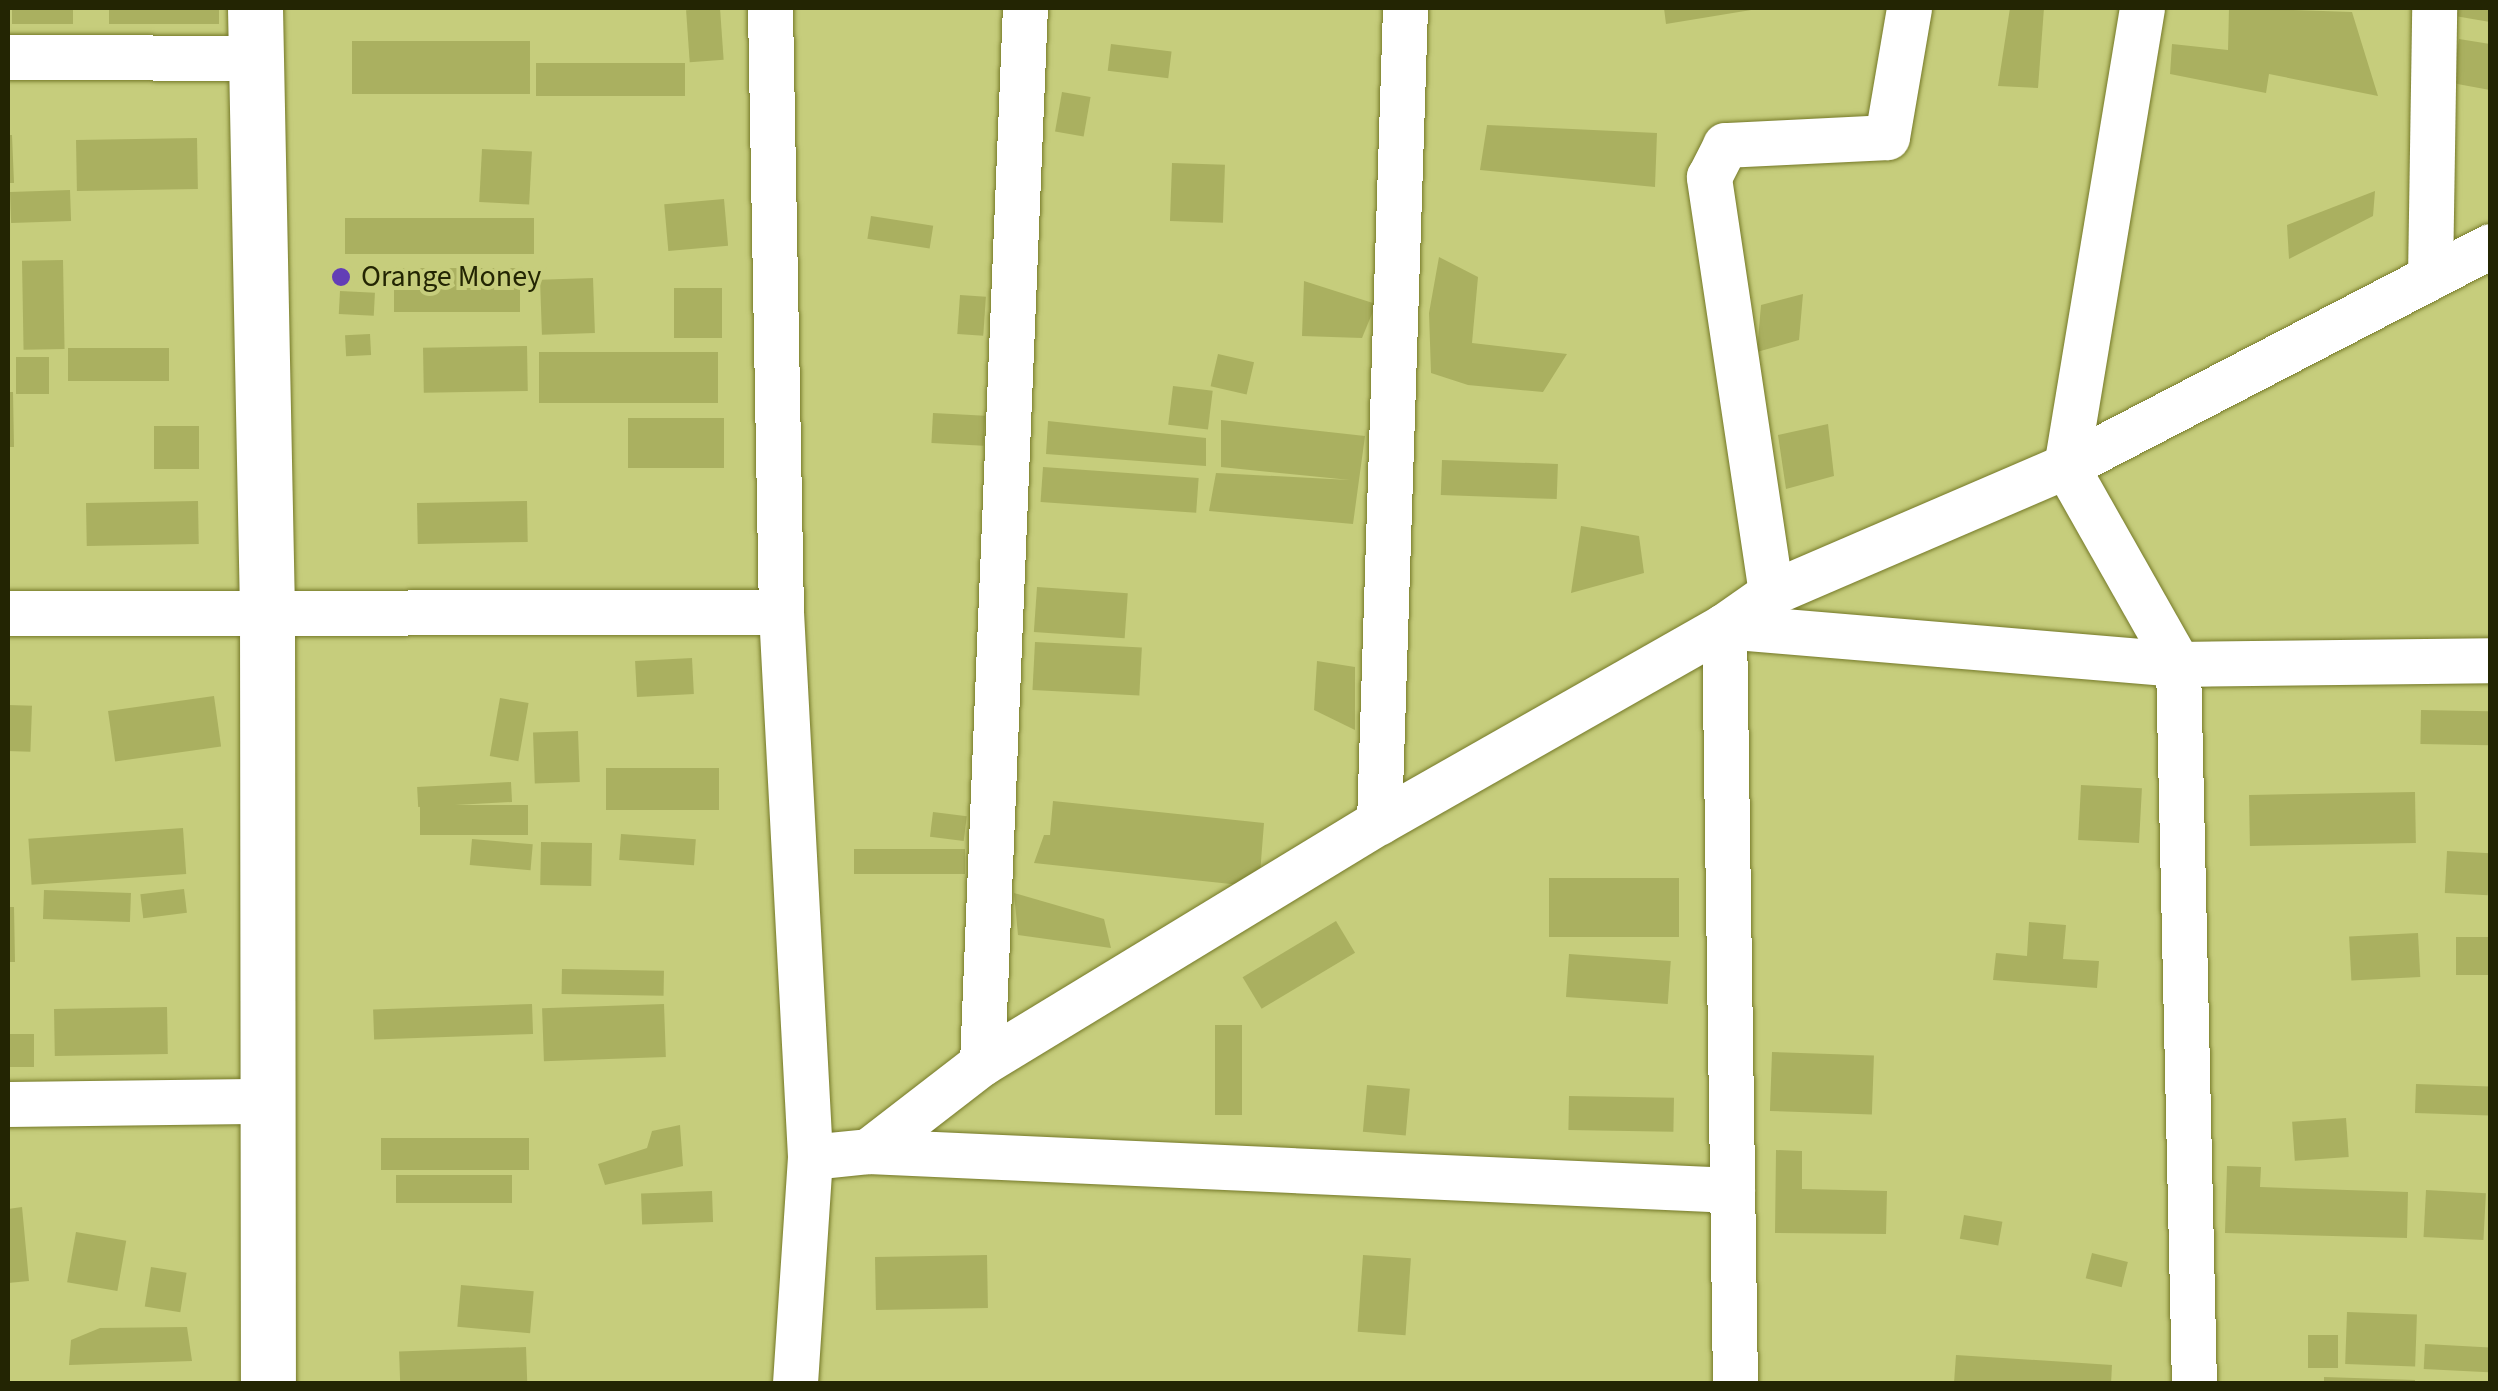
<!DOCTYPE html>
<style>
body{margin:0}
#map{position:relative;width:2498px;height:1391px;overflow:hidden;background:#c6cd7c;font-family:"Source Sans 3",sans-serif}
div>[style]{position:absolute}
.building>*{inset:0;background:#aab060;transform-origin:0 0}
.roads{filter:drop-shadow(0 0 2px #757928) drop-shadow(0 0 2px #757928)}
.minor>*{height:45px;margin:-22.5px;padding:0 22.5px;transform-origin:22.5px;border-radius:22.5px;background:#fff}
.tertiary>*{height:55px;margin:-27.5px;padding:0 27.5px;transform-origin:27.5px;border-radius:27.5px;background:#fff}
.dots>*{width:28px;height:28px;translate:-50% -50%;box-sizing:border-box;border:5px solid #c6cd7c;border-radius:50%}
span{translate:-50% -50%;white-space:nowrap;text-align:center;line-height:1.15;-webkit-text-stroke:8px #c6cd7c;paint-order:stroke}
.poi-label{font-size:30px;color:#232503}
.left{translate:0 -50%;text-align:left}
.frame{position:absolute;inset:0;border:10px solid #232503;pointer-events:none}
</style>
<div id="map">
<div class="building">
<div style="left:12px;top:8px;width:61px;height:16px"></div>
<div style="left:109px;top:8px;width:110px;height:16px"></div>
<div style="left:720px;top:8px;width:52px;height:34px;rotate:86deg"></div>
<div style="clip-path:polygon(1664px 8px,1751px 8px,1751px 10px,1666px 24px)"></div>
<div style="clip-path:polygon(2010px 8px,2044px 8px,2038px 88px,1998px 86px)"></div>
<div style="clip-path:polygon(2229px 8px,2352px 12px,2378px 96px,2269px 74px,2266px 93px,2170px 74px,2172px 44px,2228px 50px)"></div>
<div style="clip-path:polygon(2456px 8px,2490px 8px,2490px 22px,2455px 16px)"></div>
<div style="clip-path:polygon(2459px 39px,2490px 44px,2490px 90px,2452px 83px)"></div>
<div style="left:352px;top:41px;width:178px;height:53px"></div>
<div style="left:1111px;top:44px;width:61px;height:27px;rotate:7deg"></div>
<div style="left:685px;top:63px;width:33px;height:149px;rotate:90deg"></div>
<div style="left:1062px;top:92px;width:29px;height:40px;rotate:10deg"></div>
<div style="clip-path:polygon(1487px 125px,1657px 133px,1655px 187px,1480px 170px)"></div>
<div style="clip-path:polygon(8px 135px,12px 135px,14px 183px,8px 183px)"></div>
<div style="left:197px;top:138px;width:51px;height:121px;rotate:89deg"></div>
<div style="left:482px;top:149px;width:50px;height:53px;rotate:3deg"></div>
<div style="left:1172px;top:163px;width:53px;height:58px;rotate:2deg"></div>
<div style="left:70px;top:190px;width:31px;height:60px;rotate:88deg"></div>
<div style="clip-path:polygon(2375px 191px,2373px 216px,2289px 259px,2287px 225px)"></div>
<div style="left:724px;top:199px;width:47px;height:60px;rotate:85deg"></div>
<div style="left:871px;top:216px;width:63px;height:23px;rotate:9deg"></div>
<div style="left:534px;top:218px;width:36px;height:189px;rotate:90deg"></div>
<div style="clip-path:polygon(1439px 257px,1478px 277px,1472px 343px,1567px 354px,1543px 392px,1468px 385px,1431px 373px,1429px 313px)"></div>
<div style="left:63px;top:260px;width:89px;height:41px;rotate:89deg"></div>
<div style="left:394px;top:268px;width:126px;height:44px"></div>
<div style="left:593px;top:278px;width:55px;height:53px;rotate:88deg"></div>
<div style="clip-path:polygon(1304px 281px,1376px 304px,1362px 338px,1302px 336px)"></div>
<div style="left:674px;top:288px;width:48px;height:50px"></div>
<div style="left:340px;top:291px;width:35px;height:23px;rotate:3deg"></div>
<div style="clip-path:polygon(1803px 294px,1799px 340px,1757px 352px,1761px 305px)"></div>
<div style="left:960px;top:295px;width:26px;height:39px;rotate:4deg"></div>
<div style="left:370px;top:334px;width:21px;height:25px;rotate:87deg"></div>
<div style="left:527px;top:346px;width:45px;height:104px;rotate:89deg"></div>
<div style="left:169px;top:348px;width:33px;height:101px;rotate:90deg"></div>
<div style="left:718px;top:352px;width:51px;height:179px;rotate:90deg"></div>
<div style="left:1218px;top:354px;width:37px;height:33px;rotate:13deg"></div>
<div style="left:16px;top:357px;width:33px;height:37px"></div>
<div style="left:1173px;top:386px;width:40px;height:39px;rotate:7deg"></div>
<div style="clip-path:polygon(8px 392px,13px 392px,14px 447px,8px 447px)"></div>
<div style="left:933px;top:413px;width:52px;height:30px;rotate:3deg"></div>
<div style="left:628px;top:418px;width:96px;height:50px"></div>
<div style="clip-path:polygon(1221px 420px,1365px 436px,1353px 524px,1209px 511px,1216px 473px,1350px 480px,1221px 467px)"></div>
<div style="clip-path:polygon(1048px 421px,1206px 438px,1206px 466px,1046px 454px)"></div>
<div style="clip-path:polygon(1828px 424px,1834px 476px,1786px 489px,1778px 435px)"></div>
<div style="left:154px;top:426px;width:45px;height:43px"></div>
<div style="left:1442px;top:460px;width:116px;height:35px;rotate:2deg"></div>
<div style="left:1043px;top:467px;width:156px;height:35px;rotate:4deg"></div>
<div style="left:198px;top:501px;width:43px;height:112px;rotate:89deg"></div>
<div style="left:527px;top:501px;width:41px;height:110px;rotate:89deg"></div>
<div style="clip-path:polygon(1581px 526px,1639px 536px,1644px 573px,1571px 593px)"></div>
<div style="left:1037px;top:587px;width:91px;height:45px;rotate:4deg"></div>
<div style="left:1035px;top:642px;width:107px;height:48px;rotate:3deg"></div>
<div style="left:692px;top:658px;width:36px;height:57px;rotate:87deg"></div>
<div style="clip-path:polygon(1317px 661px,1355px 667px,1355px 730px,1314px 710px)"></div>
<div style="left:214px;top:696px;width:51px;height:107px;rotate:82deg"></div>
<div style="left:500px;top:698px;width:29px;height:59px;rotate:10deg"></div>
<div style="left:8px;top:705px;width:24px;height:46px;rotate:2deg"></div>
<div style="left:2421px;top:710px;width:69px;height:34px;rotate:1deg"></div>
<div style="left:578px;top:731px;width:51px;height:45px;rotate:88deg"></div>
<div style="left:606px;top:768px;width:113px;height:42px"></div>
<div style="left:511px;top:782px;width:20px;height:94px;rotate:87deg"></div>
<div style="left:2081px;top:785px;width:61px;height:55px;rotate:3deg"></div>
<div style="left:2415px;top:792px;width:51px;height:166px;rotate:89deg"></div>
<div style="clip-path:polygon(1053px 801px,1264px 823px,1259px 887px,1034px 863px,1044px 835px,1050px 835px)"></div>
<div style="left:528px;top:805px;width:30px;height:108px;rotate:90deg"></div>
<div style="left:933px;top:812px;width:34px;height:25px;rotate:7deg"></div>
<div style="left:183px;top:828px;width:46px;height:155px;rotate:86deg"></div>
<div style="left:621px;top:834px;width:75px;height:26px;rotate:4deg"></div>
<div style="left:472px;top:839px;width:61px;height:26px;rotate:5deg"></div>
<div style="left:541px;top:842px;width:51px;height:43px;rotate:1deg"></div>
<div style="left:965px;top:849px;width:25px;height:111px;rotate:90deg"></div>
<div style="left:2447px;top:851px;width:43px;height:42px;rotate:3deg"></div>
<div style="left:1549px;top:878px;width:130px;height:59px"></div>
<div style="left:184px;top:889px;width:24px;height:44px;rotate:83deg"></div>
<div style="left:44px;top:890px;width:87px;height:29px;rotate:2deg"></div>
<div style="clip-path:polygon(1014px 893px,1104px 919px,1111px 948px,1018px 935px)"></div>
<div style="clip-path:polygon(8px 907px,14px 907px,15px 962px,8px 962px)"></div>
<div style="left:1336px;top:921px;width:37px;height:109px;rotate:59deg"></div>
<div style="clip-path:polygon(2029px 922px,2066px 925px,2063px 959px,2099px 961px,2097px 988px,1993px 980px,1996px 953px,2027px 956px)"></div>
<div style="left:2418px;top:933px;width:44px;height:69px;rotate:87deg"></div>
<div style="left:2490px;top:937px;width:38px;height:34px;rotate:90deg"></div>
<div style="left:1569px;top:954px;width:102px;height:43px;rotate:4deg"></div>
<div style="left:562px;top:969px;width:102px;height:25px;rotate:1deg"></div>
<div style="left:532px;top:1004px;width:30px;height:159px;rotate:88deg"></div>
<div style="left:664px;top:1004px;width:53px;height:122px;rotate:88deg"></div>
<div style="left:167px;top:1007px;width:47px;height:113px;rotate:89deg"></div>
<div style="left:1215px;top:1025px;width:27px;height:90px"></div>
<div style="left:8px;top:1034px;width:26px;height:33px"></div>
<div style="left:1772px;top:1052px;width:102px;height:59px;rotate:2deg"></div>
<div style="left:2416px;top:1084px;width:74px;height:29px;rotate:2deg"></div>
<div style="left:1367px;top:1085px;width:43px;height:47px;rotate:5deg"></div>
<div style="left:1569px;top:1096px;width:105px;height:34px;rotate:1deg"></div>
<div style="left:2346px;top:1118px;width:39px;height:54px;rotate:86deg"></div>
<div style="clip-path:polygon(680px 1125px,683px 1166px,605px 1185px,598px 1164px,647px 1148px,652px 1131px)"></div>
<div style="left:381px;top:1138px;width:148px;height:32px"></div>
<div style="clip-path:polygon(1776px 1150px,1802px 1151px,1802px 1189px,1887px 1191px,1886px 1234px,1775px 1233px)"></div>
<div style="clip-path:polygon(2227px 1166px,2261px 1167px,2260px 1187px,2408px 1192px,2407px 1238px,2225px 1233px)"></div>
<div style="left:396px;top:1175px;width:116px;height:28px"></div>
<div style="left:2426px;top:1190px;width:60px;height:47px;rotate:3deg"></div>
<div style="left:712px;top:1191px;width:31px;height:71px;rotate:88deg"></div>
<div style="clip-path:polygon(22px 1207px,29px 1281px,8px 1283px,8px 1209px)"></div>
<div style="left:1964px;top:1215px;width:39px;height:24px;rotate:10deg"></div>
<div style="left:76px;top:1232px;width:51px;height:51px;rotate:10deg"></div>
<div style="left:2092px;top:1253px;width:37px;height:26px;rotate:14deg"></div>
<div style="left:987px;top:1255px;width:53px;height:112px;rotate:89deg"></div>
<div style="left:1363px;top:1255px;width:48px;height:77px;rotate:4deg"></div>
<div style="left:151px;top:1267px;width:36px;height:40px;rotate:9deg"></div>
<div style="left:461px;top:1285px;width:73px;height:42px;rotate:5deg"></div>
<div style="left:2347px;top:1312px;width:70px;height:52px;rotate:2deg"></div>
<div style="clip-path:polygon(187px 1327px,192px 1361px,69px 1365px,71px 1340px,100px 1328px)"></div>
<div style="left:2308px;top:1335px;width:30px;height:33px"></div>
<div style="left:2425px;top:1344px;width:65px;height:25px;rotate:3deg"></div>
<div style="left:526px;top:1347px;width:37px;height:127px;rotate:88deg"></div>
<div style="clip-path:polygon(1956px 1355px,2112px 1365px,2111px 1384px,1954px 1383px)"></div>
<div style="clip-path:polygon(2324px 1377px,2415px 1380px,2415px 1384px,2324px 1384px)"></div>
</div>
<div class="roads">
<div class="minor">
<div style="left:770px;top:8px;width:604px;rotate:88.96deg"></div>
<div style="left:781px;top:612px;width:546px;rotate:86.95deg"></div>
<div style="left:810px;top:1157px;width:227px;rotate:93.8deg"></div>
<div style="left:2142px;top:8px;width:464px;rotate:99.4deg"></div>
<div style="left:2066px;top:466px;width:227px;rotate:60.5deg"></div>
<div style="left:2178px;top:664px;width:720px;rotate:88.73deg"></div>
<div style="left:8px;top:57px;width:247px;rotate:0.2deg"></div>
<div style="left:2430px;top:277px;width:269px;rotate:-89.1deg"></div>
<div style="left:1771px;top:593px;width:421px;rotate:-98.5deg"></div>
<div style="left:1709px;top:177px;width:36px;rotate:-63deg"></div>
<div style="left:1725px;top:145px;width:162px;rotate:-2.8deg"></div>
<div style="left:1887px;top:137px;width:131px;rotate:-80.3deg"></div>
<div style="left:8px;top:613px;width:773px;rotate:-0.07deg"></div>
<div style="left:1379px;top:822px;width:814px;rotate:-88.17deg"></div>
<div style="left:982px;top:1063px;width:1056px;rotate:-87.67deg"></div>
<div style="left:8px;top:1104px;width:261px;rotate:-0.7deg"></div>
<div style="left:868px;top:1151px;width:865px;rotate:2.58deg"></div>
<div style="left:810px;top:1157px;width:58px;rotate:-5.9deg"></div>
<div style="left:868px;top:1151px;width:144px;rotate:-37.7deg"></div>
<div style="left:982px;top:1063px;width:464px;rotate:-31.3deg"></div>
<div style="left:1379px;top:822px;width:397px;rotate:-29.6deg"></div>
<div style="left:1724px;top:626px;width:57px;rotate:-35.1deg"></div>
<div style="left:1771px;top:593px;width:321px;rotate:-23.3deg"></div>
<div style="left:2066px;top:466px;width:478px;rotate:-27.4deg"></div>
<div style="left:1735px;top:1384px;width:758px;rotate:-90.83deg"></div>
<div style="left:1724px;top:626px;width:456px;rotate:4.8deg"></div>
<div style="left:2178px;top:664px;width:312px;rotate:-0.7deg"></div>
</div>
<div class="tertiary">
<div style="left:255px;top:8px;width:604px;rotate:88.86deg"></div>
<div style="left:267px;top:612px;width:772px;rotate:89.93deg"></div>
</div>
</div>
<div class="dots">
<div style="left:341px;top:277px;background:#633eb6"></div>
</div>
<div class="poi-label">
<span class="left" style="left:361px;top:277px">Orange Money</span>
</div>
<div class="frame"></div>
</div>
